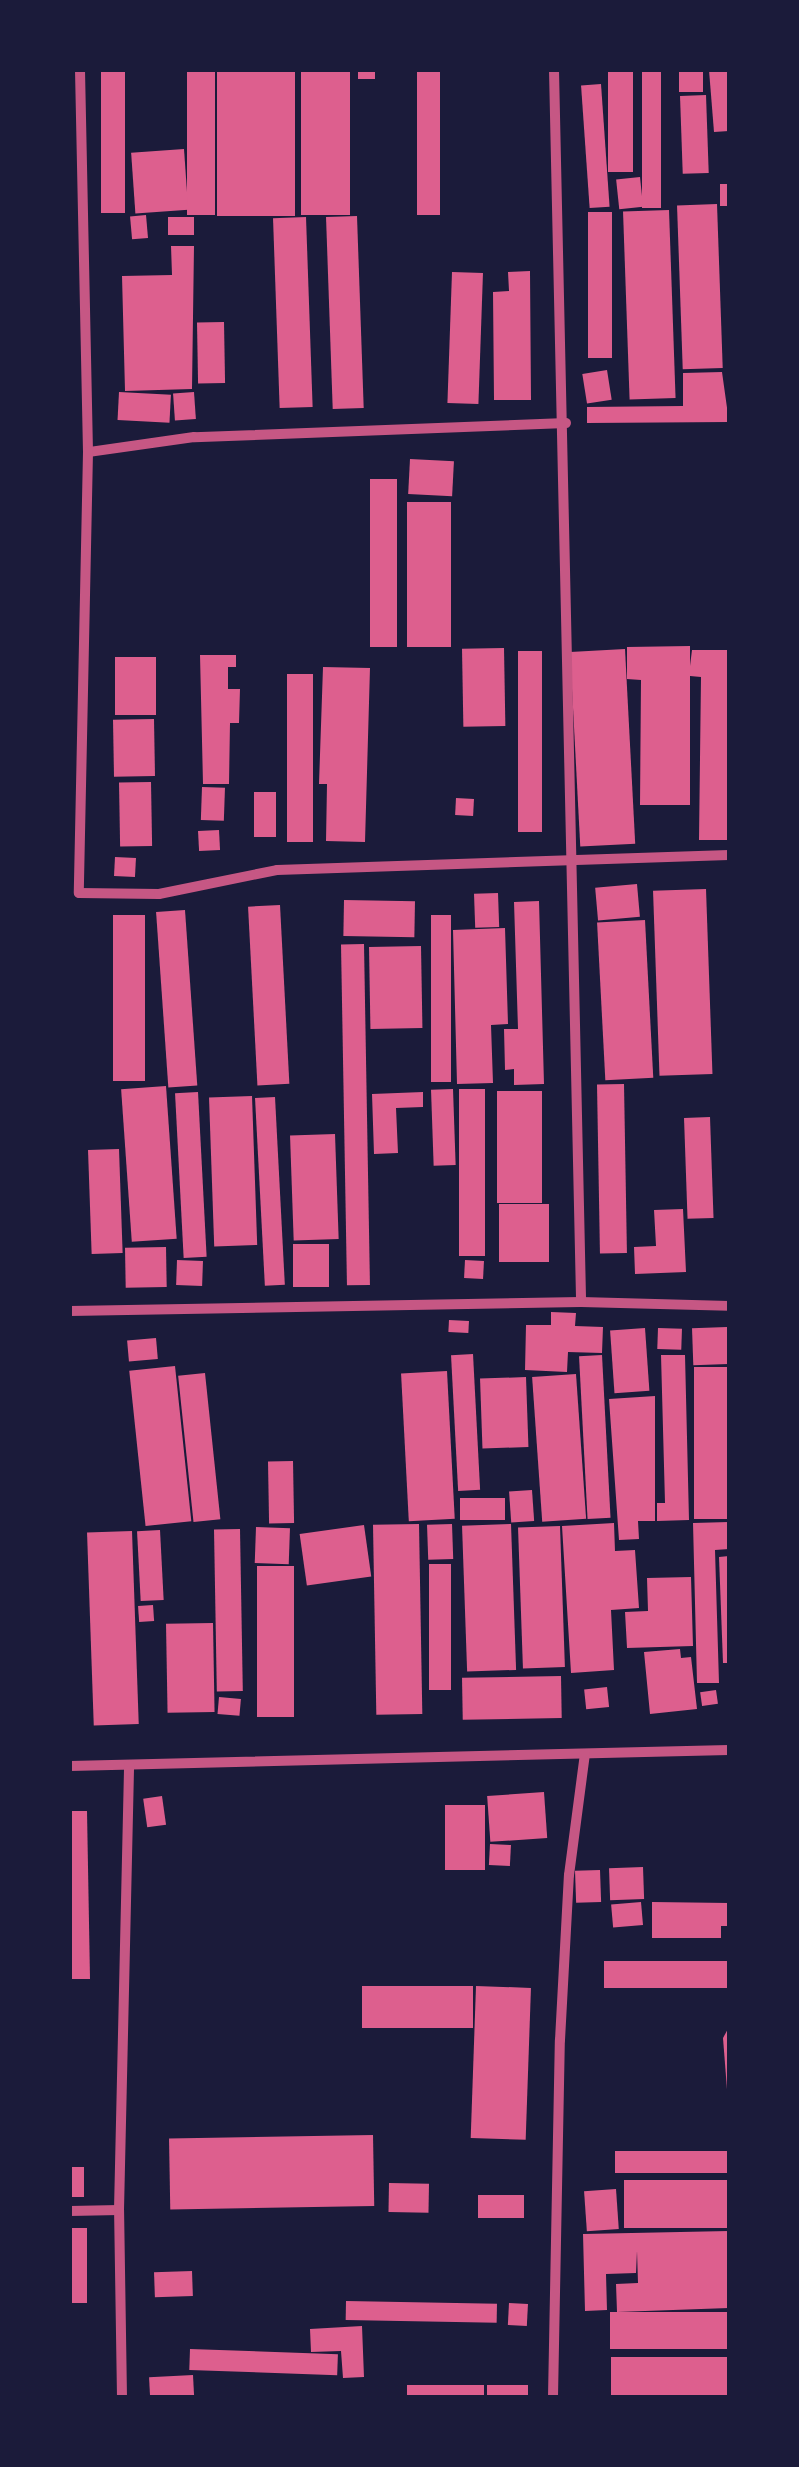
<!DOCTYPE html>
<style>
body{margin:0}
#map{position:relative;width:799px;height:2467px;overflow:hidden;background:#1b1b3a;font-family:Cabin,sans-serif}
div>[style]{position:absolute}
.building>*{inset:0;background:#dd5f8e;transform-origin:0 0}
.minor>*{height:10px;margin:-5px;padding:0 5px;transform-origin:5px;border-radius:5px;background:#c65784}
span{translate:-50% -50%;white-space:nowrap;text-align:center;line-height:1.15;-webkit-text-stroke:8px #1b1b3a;paint-order:stroke}
.frame{position:absolute;inset:0;border:72px solid #1b1b3a;pointer-events:none}
</style>
<div id="map">
<div class="building">
<div style="left:101px;top:70px;width:24px;height:143px"></div>
<div style="left:187px;top:70px;width:28px;height:145px"></div>
<div style="left:217px;top:70px;width:78px;height:146px"></div>
<div style="left:301px;top:70px;width:49px;height:145px"></div>
<div style="left:358px;top:70px;width:17px;height:9px"></div>
<div style="left:417px;top:70px;width:23px;height:145px"></div>
<div style="left:608px;top:70px;width:25px;height:102px"></div>
<div style="left:642px;top:70px;width:19px;height:138px"></div>
<div style="left:679px;top:70px;width:24px;height:22px"></div>
<div style="clip-path:polygon(709px 70px,729px 70px,729px 131px,714px 132px)"></div>
<div style="left:601px;top:84px;width:123px;height:20px;rotate:86deg"></div>
<div style="left:706px;top:95px;width:78px;height:26px;rotate:88deg"></div>
<div style="left:184px;top:149px;width:61px;height:53px;rotate:86deg"></div>
<div style="left:640px;top:177px;width:30px;height:24px;rotate:84deg"></div>
<div style="left:720px;top:184px;width:9px;height:22px"></div>
<div style="left:717px;top:204px;width:164px;height:40px;rotate:88deg"></div>
<div style="left:669px;top:210px;width:188px;height:46px;rotate:88deg"></div>
<div style="left:588px;top:212px;width:24px;height:146px"></div>
<div style="left:146px;top:215px;width:23px;height:16px;rotate:85deg"></div>
<div style="left:357px;top:216px;width:192px;height:31px;rotate:88deg"></div>
<div style="left:168px;top:217px;width:26px;height:18px"></div>
<div style="left:306px;top:217px;width:190px;height:33px;rotate:88deg"></div>
<div style="clip-path:polygon(171px 246px,194px 246px,192px 389px,125px 391px,122px 276px,172px 275px)"></div>
<div style="clip-path:polygon(530px 271px,531px 400px,494px 400px,493px 292px,509px 291px,508px 272px)"></div>
<div style="left:452px;top:272px;width:31px;height:131px;rotate:2deg"></div>
<div style="left:224px;top:322px;width:61px;height:27px;rotate:89deg"></div>
<div style="left:607px;top:370px;width:30px;height:25px;rotate:81deg"></div>
<div style="clip-path:polygon(722px 372px,729px 422px,587px 423px,587px 407px,683px 406px,683px 373px)"></div>
<div style="left:119px;top:392px;width:52px;height:28px;rotate:3deg"></div>
<div style="left:194px;top:392px;width:27px;height:21px;rotate:86deg"></div>
<div style="left:410px;top:459px;width:44px;height:35px;rotate:3deg"></div>
<div style="left:397px;top:479px;width:168px;height:27px;rotate:90deg"></div>
<div style="left:407px;top:502px;width:44px;height:145px"></div>
<div style="clip-path:polygon(690px 646px,690px 666px,692px 650px,729px 650px,729px 840px,699px 840px,701px 677px,690px 676px,690px 805px,640px 805px,641px 680px,627px 679px,627px 647px)"></div>
<div style="left:504px;top:648px;width:78px;height:42px;rotate:89deg"></div>
<div style="left:625px;top:649px;width:195px;height:55px;rotate:87deg"></div>
<div style="left:518px;top:651px;width:24px;height:181px"></div>
<div style="clip-path:polygon(200px 655px,236px 655px,236px 667px,228px 667px,228px 689px,240px 689px,239px 723px,230px 723px,229px 784px,203px 784px)"></div>
<div style="left:115px;top:657px;width:41px;height:58px"></div>
<div style="clip-path:polygon(323px 667px,370px 668px,365px 842px,326px 841px,327px 784px,319px 784px)"></div>
<div style="left:287px;top:674px;width:26px;height:168px"></div>
<div style="left:154px;top:719px;width:57px;height:41px;rotate:89deg"></div>
<div style="left:151px;top:782px;width:64px;height:32px;rotate:89deg"></div>
<div style="left:202px;top:787px;width:23px;height:33px;rotate:2deg"></div>
<div style="left:254px;top:792px;width:22px;height:45px"></div>
<div style="left:456px;top:798px;width:18px;height:17px;rotate:3deg"></div>
<div style="left:219px;top:830px;width:20px;height:21px;rotate:87deg"></div>
<div style="left:115px;top:857px;width:21px;height:19px;rotate:3deg"></div>
<div style="left:637px;top:884px;width:33px;height:42px;rotate:85deg"></div>
<div style="left:706px;top:889px;width:185px;height:53px;rotate:88deg"></div>
<div style="left:498px;top:893px;width:34px;height:24px;rotate:88deg"></div>
<div style="left:344px;top:900px;width:71px;height:36px;rotate:1deg"></div>
<div style="clip-path:polygon(539px 901px,544px 1084px,514px 1085px,514px 1069px,505px 1070px,504px 1029px,518px 1029px,514px 902px)"></div>
<div style="left:280px;top:905px;width:179px;height:32px;rotate:87deg"></div>
<div style="left:185px;top:910px;width:176px;height:29px;rotate:86deg"></div>
<div style="left:113px;top:915px;width:32px;height:166px"></div>
<div style="left:431px;top:915px;width:20px;height:167px"></div>
<div style="left:645px;top:920px;width:158px;height:48px;rotate:87deg"></div>
<div style="clip-path:polygon(505px 928px,508px 1024px,491px 1025px,493px 1083px,457px 1084px,453px 930px)"></div>
<div style="left:364px;top:944px;width:341px;height:23px;rotate:89deg"></div>
<div style="left:421px;top:946px;width:82px;height:52px;rotate:89deg"></div>
<div style="left:624px;top:1084px;width:169px;height:27px;rotate:89deg"></div>
<div style="left:166px;top:1086px;width:153px;height:45px;rotate:86deg"></div>
<div style="left:453px;top:1089px;width:76px;height:22px;rotate:88deg"></div>
<div style="left:459px;top:1089px;width:26px;height:167px"></div>
<div style="left:497px;top:1091px;width:45px;height:112px"></div>
<div style="left:198px;top:1092px;width:165px;height:23px;rotate:87deg"></div>
<div style="clip-path:polygon(423px 1092px,423px 1107px,396px 1108px,398px 1153px,374px 1154px,372px 1094px)"></div>
<div style="left:252px;top:1096px;width:149px;height:43px;rotate:88deg"></div>
<div style="left:275px;top:1097px;width:188px;height:20px;rotate:87deg"></div>
<div style="left:710px;top:1117px;width:101px;height:26px;rotate:88deg"></div>
<div style="left:335px;top:1134px;width:105px;height:45px;rotate:88deg"></div>
<div style="left:119px;top:1149px;width:104px;height:31px;rotate:88deg"></div>
<div style="left:549px;top:1204px;width:58px;height:50px;rotate:90deg"></div>
<div style="clip-path:polygon(683px 1209px,686px 1272px,635px 1274px,634px 1247px,656px 1246px,654px 1210px)"></div>
<div style="left:293px;top:1244px;width:36px;height:43px"></div>
<div style="left:166px;top:1247px;width:40px;height:41px;rotate:89deg"></div>
<div style="left:177px;top:1260px;width:26px;height:25px;rotate:2deg"></div>
<div style="left:465px;top:1260px;width:19px;height:18px;rotate:3deg"></div>
<div style="clip-path:polygon(551px 1312px,576px 1313px,575px 1326px,603px 1327px,602px 1353px,568px 1352px,567px 1372px,525px 1370px,526px 1325px,551px 1325px)"></div>
<div style="left:449px;top:1320px;width:20px;height:12px;rotate:3deg"></div>
<div style="left:727px;top:1327px;width:37px;height:35px;rotate:88deg"></div>
<div style="left:645px;top:1328px;width:63px;height:35px;rotate:86deg"></div>
<div style="left:658px;top:1328px;width:24px;height:21px;rotate:2deg"></div>
<div style="left:156px;top:1338px;width:21px;height:29px;rotate:85deg"></div>
<div style="left:473px;top:1354px;width:136px;height:22px;rotate:87deg"></div>
<div style="left:602px;top:1355px;width:163px;height:23px;rotate:87deg"></div>
<div style="clip-path:polygon(661px 1355px,685px 1355px,689px 1520px,657px 1521px,657px 1503px,665px 1503px)"></div>
<div style="left:175px;top:1366px;width:156px;height:46px;rotate:84deg"></div>
<div style="left:694px;top:1367px;width:35px;height:152px"></div>
<div style="left:447px;top:1371px;width:148px;height:46px;rotate:87deg"></div>
<div style="left:205px;top:1373px;width:147px;height:27px;rotate:84deg"></div>
<div style="left:576px;top:1374px;width:145px;height:44px;rotate:86deg"></div>
<div style="left:526px;top:1377px;width:70px;height:46px;rotate:88deg"></div>
<div style="clip-path:polygon(655px 1396px,655px 1521px,638px 1521px,639px 1539px,619px 1540px,609px 1399px)"></div>
<div style="left:293px;top:1461px;width:62px;height:25px;rotate:89deg"></div>
<div style="left:532px;top:1490px;width:31px;height:23px;rotate:86deg"></div>
<div style="left:460px;top:1498px;width:45px;height:22px"></div>
<div style="clip-path:polygon(729px 1522px,729px 1549px,715px 1550px,719px 1683px,697px 1683px,693px 1523px)"></div>
<div style="clip-path:polygon(614px 1523px,615px 1551px,635px 1550px,639px 1608px,611px 1610px,614px 1670px,571px 1673px,562px 1526px)"></div>
<div style="left:419px;top:1524px;width:190px;height:46px;rotate:89deg"></div>
<div style="left:452px;top:1524px;width:35px;height:25px;rotate:88deg"></div>
<div style="left:511px;top:1524px;width:146px;height:49px;rotate:88deg"></div>
<div style="left:364px;top:1525px;width:52px;height:65px;rotate:82deg"></div>
<div style="left:560px;top:1526px;width:141px;height:42px;rotate:88deg"></div>
<div style="left:256px;top:1527px;width:34px;height:36px;rotate:2deg"></div>
<div style="left:240px;top:1529px;width:162px;height:26px;rotate:89deg"></div>
<div style="left:160px;top:1530px;width:70px;height:23px;rotate:87deg"></div>
<div style="left:132px;top:1531px;width:193px;height:45px;rotate:88deg"></div>
<div style="clip-path:polygon(729px 1556px,729px 1663px,723px 1663px,719px 1557px)"></div>
<div style="left:429px;top:1564px;width:22px;height:126px"></div>
<div style="left:257px;top:1566px;width:37px;height:151px"></div>
<div style="clip-path:polygon(691px 1577px,693px 1646px,627px 1648px,625px 1612px,648px 1611px,647px 1578px)"></div>
<div style="left:153px;top:1605px;width:16px;height:15px;rotate:86deg"></div>
<div style="left:213px;top:1623px;width:89px;height:47px;rotate:89deg"></div>
<div style="clip-path:polygon(680px 1649px,681px 1658px,691px 1657px,697px 1709px,650px 1714px,644px 1652px)"></div>
<div style="left:561px;top:1676px;width:42px;height:99px;rotate:89deg"></div>
<div style="left:607px;top:1687px;width:20px;height:23px;rotate:84deg"></div>
<div style="left:716px;top:1690px;width:14px;height:16px;rotate:82deg"></div>
<div style="left:219px;top:1697px;width:22px;height:17px;rotate:5deg"></div>
<div style="left:544px;top:1792px;width:46px;height:57px;rotate:86deg"></div>
<div style="left:162px;top:1796px;width:29px;height:19px;rotate:82deg"></div>
<div style="left:445px;top:1805px;width:40px;height:65px"></div>
<div style="clip-path:polygon(70px 1811px,87px 1811px,90px 1979px,70px 1979px)"></div>
<div style="left:490px;top:1844px;width:21px;height:21px;rotate:3deg"></div>
<div style="left:643px;top:1867px;width:32px;height:34px;rotate:88deg"></div>
<div style="left:600px;top:1870px;width:32px;height:25px;rotate:88deg"></div>
<div style="left:641px;top:1902px;width:23px;height:30px;rotate:85deg"></div>
<div style="clip-path:polygon(652px 1902px,729px 1903px,729px 1926px,721px 1926px,721px 1938px,652px 1938px)"></div>
<div style="left:604px;top:1961px;width:125px;height:27px"></div>
<div style="left:473px;top:1986px;width:42px;height:111px;rotate:90deg"></div>
<div style="left:476px;top:1986px;width:55px;height:152px;rotate:2deg"></div>
<div style="clip-path:polygon(729px 2027px,729px 2115px,723px 2038px)"></div>
<div style="left:373px;top:2135px;width:71px;height:204px;rotate:89deg"></div>
<div style="left:729px;top:2151px;width:22px;height:114px;rotate:90deg"></div>
<div style="left:70px;top:2167px;width:14px;height:30px"></div>
<div style="left:624px;top:2180px;width:105px;height:48px"></div>
<div style="left:389px;top:2183px;width:40px;height:29px;rotate:1deg"></div>
<div style="left:616px;top:2189px;width:40px;height:32px;rotate:86deg"></div>
<div style="left:524px;top:2195px;width:23px;height:46px;rotate:90deg"></div>
<div style="left:70px;top:2228px;width:17px;height:75px"></div>
<div style="clip-path:polygon(729px 2231px,729px 2308px,617px 2312px,616px 2284px,638px 2283px,637px 2251px,636px 2273px,606px 2274px,607px 2310px,585px 2311px,583px 2234px)"></div>
<div style="left:192px;top:2271px;width:25px;height:38px;rotate:88deg"></div>
<div style="left:346px;top:2301px;width:151px;height:19px;rotate:1deg"></div>
<div style="left:509px;top:2303px;width:19px;height:22px;rotate:3deg"></div>
<div style="left:729px;top:2312px;width:37px;height:119px;rotate:90deg"></div>
<div style="clip-path:polygon(362px 2326px,364px 2377px,343px 2378px,341px 2351px,311px 2352px,310px 2329px)"></div>
<div style="left:190px;top:2349px;width:148px;height:21px;rotate:2deg"></div>
<div style="left:729px;top:2357px;width:40px;height:118px;rotate:90deg"></div>
<div style="left:193px;top:2375px;width:22px;height:44px;rotate:87deg"></div>
<div style="left:407px;top:2385px;width:77px;height:12px"></div>
<div style="left:528px;top:2385px;width:12px;height:41px;rotate:90deg"></div>
</div>
<div class="minor">
<div style="left:80px;top:70px;width:382px;rotate:88.8deg"></div>
<div style="left:554px;top:70px;width:1232px;rotate:88.74deg"></div>
<div style="left:581px;top:1302px;width:148px;rotate:1.5deg"></div>
<div style="left:566px;top:423px;width:372px;rotate:177.8deg"></div>
<div style="left:194px;top:437px;width:107px;rotate:171.9deg"></div>
<div style="left:88px;top:452px;width:441px;rotate:91.2deg"></div>
<div style="left:79px;top:893px;width:80px;rotate:0.7deg"></div>
<div style="left:159px;top:894px;width:120px;rotate:-11.5deg"></div>
<div style="left:277px;top:870px;width:452px;rotate:-1.9deg"></div>
<div style="left:70px;top:1311px;width:511px;rotate:-1.01deg"></div>
<div style="left:70px;top:1766px;width:659px;rotate:-1.39deg"></div>
<div style="left:70px;top:2211px;width:49px;rotate:-1.2deg"></div>
<div style="left:122px;top:2397px;width:187px;rotate:-90.9deg"></div>
<div style="left:119px;top:2210px;width:445px;rotate:-88.7deg"></div>
<div style="left:553px;top:2397px;width:357px;rotate:-88.9deg"></div>
<div style="left:560px;top:2040px;width:165px;rotate:-86.9deg"></div>
<div style="left:569px;top:1875px;width:122px;rotate:-82.5deg"></div>
</div>
<div class="frame"></div>
</div>
